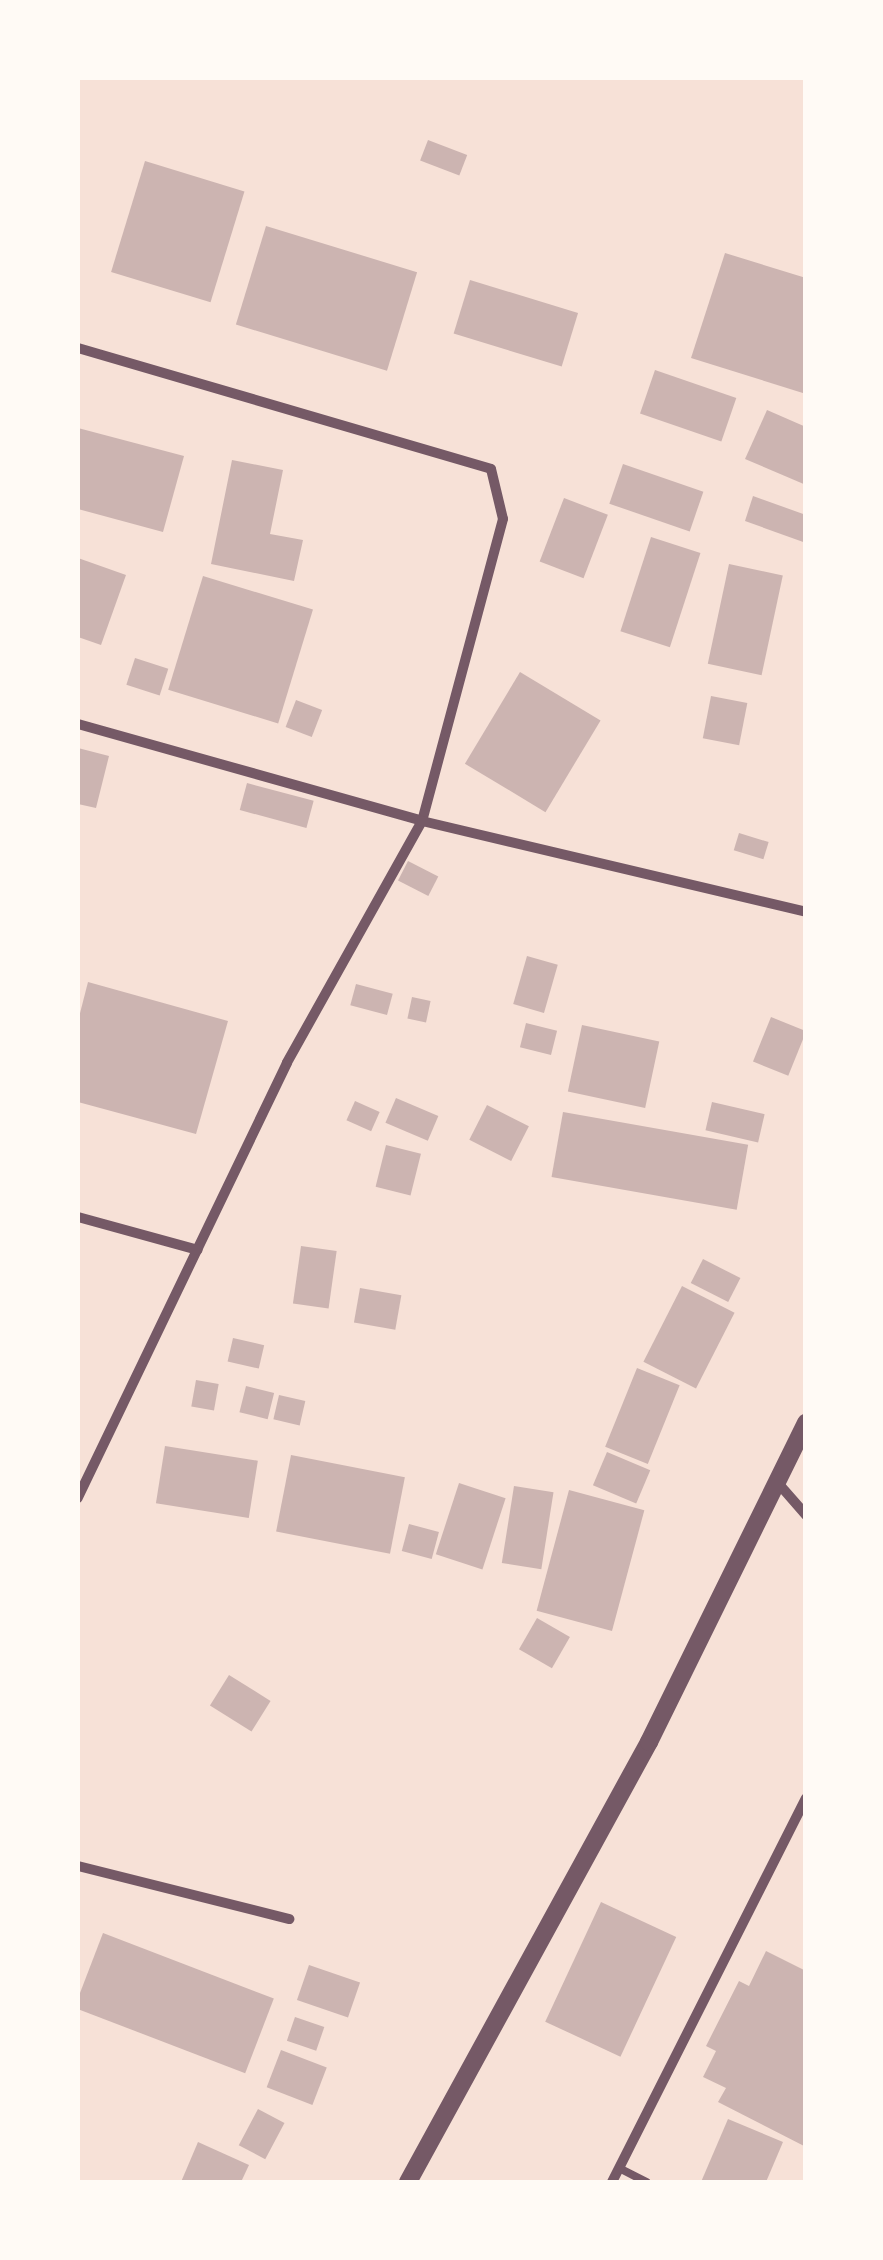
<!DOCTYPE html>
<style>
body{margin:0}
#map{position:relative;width:883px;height:2260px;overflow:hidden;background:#f7e1d7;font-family:"Crimson Pro",serif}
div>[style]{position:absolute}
.building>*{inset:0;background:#ccb4b1;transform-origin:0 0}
.service>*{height:8px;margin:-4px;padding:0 4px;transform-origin:4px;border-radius:4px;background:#755966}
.minor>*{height:10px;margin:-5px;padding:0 5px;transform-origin:5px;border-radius:5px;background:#755966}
.tertiary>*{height:18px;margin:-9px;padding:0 9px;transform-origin:9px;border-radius:9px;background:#755966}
span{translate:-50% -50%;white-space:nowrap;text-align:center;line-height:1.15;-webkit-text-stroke:10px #fffaf5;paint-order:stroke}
.frame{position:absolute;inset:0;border:80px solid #fffaf5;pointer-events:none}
</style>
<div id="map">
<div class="building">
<div style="left:428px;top:140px;width:42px;height:22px;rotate:21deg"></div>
<div style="left:145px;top:161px;width:104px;height:116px;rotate:17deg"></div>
<div style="left:266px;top:226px;width:158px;height:103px;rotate:17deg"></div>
<div style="clip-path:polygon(725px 253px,806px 278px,806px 394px,691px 358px)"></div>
<div style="left:470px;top:280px;width:113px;height:56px;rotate:17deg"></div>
<div style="left:655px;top:370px;width:86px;height:46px;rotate:19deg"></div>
<div style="clip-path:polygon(767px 410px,806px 427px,806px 485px,745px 459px)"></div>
<div style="clip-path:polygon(78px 428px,184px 456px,163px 532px,78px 509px)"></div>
<div style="clip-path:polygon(232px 460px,283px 470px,270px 534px,303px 540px,294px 581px,211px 564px)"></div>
<div style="left:623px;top:464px;width:85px;height:42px;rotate:19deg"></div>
<div style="clip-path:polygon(753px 496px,806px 515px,806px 543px,745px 521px)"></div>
<div style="left:564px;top:498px;width:47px;height:68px;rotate:21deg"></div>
<div style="left:651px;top:537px;width:52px;height:99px;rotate:18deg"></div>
<div style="clip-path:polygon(78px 558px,126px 575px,101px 645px,78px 637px)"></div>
<div style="left:729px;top:564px;width:55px;height:102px;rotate:12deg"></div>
<div style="left:203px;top:576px;width:115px;height:119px;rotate:17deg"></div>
<div style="left:135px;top:658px;width:35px;height:28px;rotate:18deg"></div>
<div style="left:520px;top:672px;width:94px;height:107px;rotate:31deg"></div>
<div style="left:711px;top:696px;width:37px;height:43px;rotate:11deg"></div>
<div style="left:296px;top:700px;width:28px;height:29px;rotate:21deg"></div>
<div style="clip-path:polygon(78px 748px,109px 756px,96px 808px,78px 804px)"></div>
<div style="left:247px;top:783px;width:69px;height:28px;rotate:15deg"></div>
<div style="left:739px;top:833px;width:31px;height:18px;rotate:17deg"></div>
<div style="left:408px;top:861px;width:34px;height:22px;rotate:27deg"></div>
<div style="left:527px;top:956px;width:32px;height:50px;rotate:16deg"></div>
<div style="clip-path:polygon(88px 982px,228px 1021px,196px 1134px,78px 1102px,78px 1021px)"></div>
<div style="left:356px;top:984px;width:38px;height:22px;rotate:15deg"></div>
<div style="left:412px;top:997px;width:19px;height:22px;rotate:12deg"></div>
<div style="left:771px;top:1017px;width:38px;height:48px;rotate:22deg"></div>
<div style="left:526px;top:1023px;width:32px;height:25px;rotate:14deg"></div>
<div style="left:582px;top:1025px;width:79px;height:68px;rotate:12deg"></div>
<div style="left:396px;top:1098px;width:46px;height:27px;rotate:23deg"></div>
<div style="left:355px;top:1101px;width:27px;height:21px;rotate:24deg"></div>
<div style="left:712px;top:1102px;width:54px;height:29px;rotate:13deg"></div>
<div style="left:487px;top:1105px;width:47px;height:39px;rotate:27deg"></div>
<div style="left:563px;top:1112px;width:188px;height:66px;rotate:10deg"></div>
<div style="left:386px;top:1145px;width:36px;height:43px;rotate:14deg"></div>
<div style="left:301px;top:1246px;width:36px;height:58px;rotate:8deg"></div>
<div style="left:703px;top:1259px;width:42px;height:27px;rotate:27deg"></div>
<div style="left:682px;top:1286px;width:59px;height:85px;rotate:27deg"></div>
<div style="left:360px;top:1288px;width:42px;height:35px;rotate:10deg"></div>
<div style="left:233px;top:1338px;width:32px;height:24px;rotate:13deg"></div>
<div style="left:637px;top:1368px;width:46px;height:85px;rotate:22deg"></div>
<div style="left:196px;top:1380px;width:23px;height:27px;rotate:10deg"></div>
<div style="left:246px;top:1386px;width:29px;height:27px;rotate:14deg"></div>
<div style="left:279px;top:1395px;width:27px;height:25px;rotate:13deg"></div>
<div style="left:165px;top:1446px;width:94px;height:58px;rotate:9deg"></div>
<div style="left:607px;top:1452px;width:47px;height:36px;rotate:23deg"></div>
<div style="left:291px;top:1455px;width:116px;height:78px;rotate:11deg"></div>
<div style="left:459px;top:1483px;width:49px;height:75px;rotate:18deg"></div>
<div style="left:514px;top:1486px;width:40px;height:78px;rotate:9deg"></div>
<div style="left:569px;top:1490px;width:78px;height:125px;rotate:15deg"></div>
<div style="left:409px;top:1524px;width:31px;height:28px;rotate:15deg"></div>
<div style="left:537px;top:1618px;width:38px;height:36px;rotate:30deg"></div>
<div style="left:229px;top:1675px;width:49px;height:36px;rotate:32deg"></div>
<div style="left:601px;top:1902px;width:83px;height:132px;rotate:25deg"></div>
<div style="left:103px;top:1933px;width:183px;height:80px;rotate:21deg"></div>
<div style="clip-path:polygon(766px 1951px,806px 1971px,806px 2147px,718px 2102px,726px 2088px,703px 2077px,716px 2051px,706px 2046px,739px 1981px,749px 1986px)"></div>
<div style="left:309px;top:1965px;width:54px;height:37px;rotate:19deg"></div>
<div style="left:295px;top:2017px;width:31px;height:25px;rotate:19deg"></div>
<div style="left:281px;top:2050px;width:49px;height:40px;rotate:21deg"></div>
<div style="left:258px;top:2109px;width:30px;height:41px;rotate:28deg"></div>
<div style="clip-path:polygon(728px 2119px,783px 2142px,766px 2182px,701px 2182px)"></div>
<div style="clip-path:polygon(198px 2142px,249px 2165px,241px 2182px,181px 2182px)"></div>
</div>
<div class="service">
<div style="left:619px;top:2168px;width:31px;rotate:27deg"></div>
</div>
<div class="minor">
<div style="left:78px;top:348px;width:430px;rotate:16.3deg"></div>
<div style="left:491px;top:469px;width:51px;rotate:76.5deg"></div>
<div style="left:503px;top:519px;width:313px;rotate:105deg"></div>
<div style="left:422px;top:821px;width:277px;rotate:119.2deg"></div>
<div style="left:287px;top:1063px;width:483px;rotate:115.7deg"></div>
<div style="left:78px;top:724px;width:357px;rotate:15.7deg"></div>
<div style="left:422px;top:821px;width:395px;rotate:13.3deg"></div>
<div style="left:78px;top:1217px;width:124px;rotate:15.4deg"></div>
<div style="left:778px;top:1483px;width:43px;rotate:48.8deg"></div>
<div style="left:78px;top:1866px;width:218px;rotate:14.1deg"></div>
<div style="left:612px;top:2182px;width:430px;rotate:-63.2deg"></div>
</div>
<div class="tertiary">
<div style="left:408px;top:2182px;width:502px;rotate:-61.29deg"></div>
<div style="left:649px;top:1742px;width:356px;rotate:-63.8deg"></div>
</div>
<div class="frame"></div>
</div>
